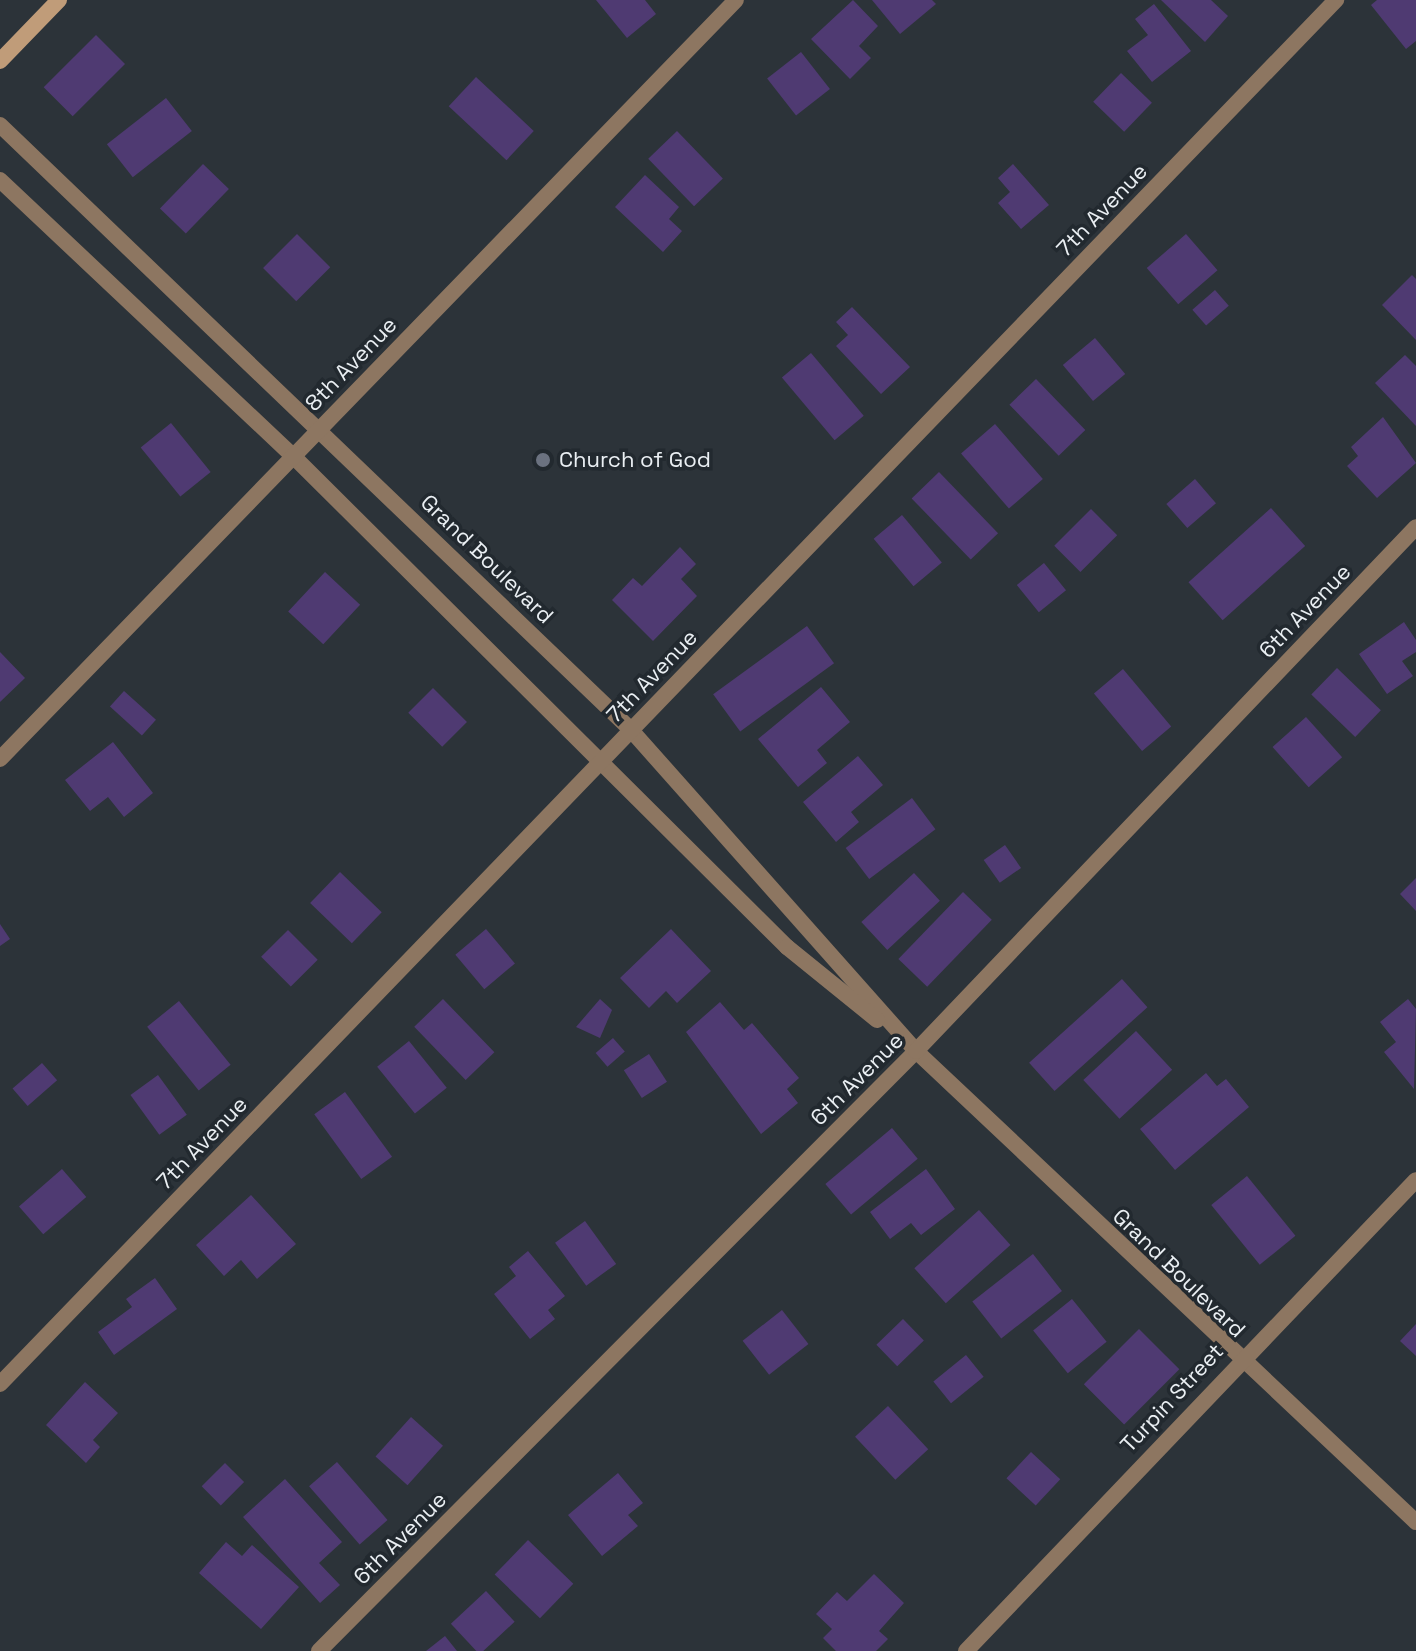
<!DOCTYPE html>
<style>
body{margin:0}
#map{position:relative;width:1416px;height:1651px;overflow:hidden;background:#2c3339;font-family:"Space Grotesk",sans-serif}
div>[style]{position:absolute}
.building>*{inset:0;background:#4f3a72;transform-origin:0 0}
.street>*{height:16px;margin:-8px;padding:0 8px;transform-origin:8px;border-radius:8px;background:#8d7661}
.secondary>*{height:16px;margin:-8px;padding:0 8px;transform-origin:8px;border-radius:8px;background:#c09c79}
.dots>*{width:22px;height:22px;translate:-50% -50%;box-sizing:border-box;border:4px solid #22292f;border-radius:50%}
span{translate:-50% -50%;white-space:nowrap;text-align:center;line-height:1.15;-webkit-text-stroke:7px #22292f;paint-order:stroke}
.street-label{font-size:22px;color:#eaeff3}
.poi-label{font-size:22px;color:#eaeff3}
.left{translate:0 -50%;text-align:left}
</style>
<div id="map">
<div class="building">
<div style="clip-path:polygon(596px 0,645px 0,656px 14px,627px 38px)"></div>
<div style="clip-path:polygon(853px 0,878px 26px,859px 46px,871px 58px,850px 79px,811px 39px)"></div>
<div style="clip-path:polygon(872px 0,932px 0,936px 4px,900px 34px)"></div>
<div style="clip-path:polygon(1161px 0,1211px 0,1228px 16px,1205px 42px)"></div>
<div style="clip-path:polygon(1377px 0,1416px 0,1416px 41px,1406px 49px,1371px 5px)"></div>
<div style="clip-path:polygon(1154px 4px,1191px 51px,1152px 82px,1127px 51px,1148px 35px,1135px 19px)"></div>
<div style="left:96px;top:35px;width:41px;height:74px;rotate:45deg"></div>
<div style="left:801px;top:52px;width:47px;height:43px;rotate:52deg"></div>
<div style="left:1121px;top:73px;width:43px;height:40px;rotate:44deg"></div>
<div style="left:476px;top:77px;width:79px;height:40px;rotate:43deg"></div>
<div style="left:166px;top:98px;width:42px;height:75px;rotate:52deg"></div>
<div style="left:677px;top:131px;width:66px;height:40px;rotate:46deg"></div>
<div style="left:203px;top:164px;width:36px;height:62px;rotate:44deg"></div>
<div style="clip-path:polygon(1013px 164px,1049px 205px,1021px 229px,998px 203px,1010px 192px,998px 178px)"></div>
<div style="clip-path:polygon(645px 175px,679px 207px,669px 219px,682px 231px,663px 252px,615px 207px)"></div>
<div style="left:297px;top:234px;width:47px;height:48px;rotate:45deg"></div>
<div style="left:1186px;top:234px;width:48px;height:52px;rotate:49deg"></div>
<div style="clip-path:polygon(1412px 275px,1416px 279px,1416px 340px,1382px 305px)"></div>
<div style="left:1215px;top:290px;width:21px;height:30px;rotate:49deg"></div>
<div style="clip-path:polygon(852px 307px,910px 367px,881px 394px,836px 346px,848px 335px,836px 322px)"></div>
<div style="left:1095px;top:338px;width:47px;height:42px;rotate:50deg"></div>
<div style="left:811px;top:353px;width:82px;height:38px;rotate:50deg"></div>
<div style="clip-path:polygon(1405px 355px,1416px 366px,1416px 426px,1375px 383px)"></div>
<div style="left:1036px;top:379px;width:71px;height:37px;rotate:46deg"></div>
<div style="clip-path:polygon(1383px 417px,1416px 463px,1377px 498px,1347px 466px,1358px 456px,1351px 447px)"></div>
<div style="left:171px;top:423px;width:63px;height:39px;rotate:51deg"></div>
<div style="left:995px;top:424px;width:73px;height:45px;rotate:49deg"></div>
<div style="left:939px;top:472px;width:85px;height:38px;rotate:46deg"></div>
<div style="left:1195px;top:479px;width:32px;height:38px;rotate:49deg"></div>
<div style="left:1271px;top:508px;width:51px;height:111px;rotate:48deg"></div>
<div style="left:1091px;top:509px;width:37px;height:52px;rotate:45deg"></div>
<div style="left:902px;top:515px;width:62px;height:37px;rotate:50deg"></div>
<div style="clip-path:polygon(680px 547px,696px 564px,681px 579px,697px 596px,653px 641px,612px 600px,633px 578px,642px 586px)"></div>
<div style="left:1044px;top:563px;width:35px;height:35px;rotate:51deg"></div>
<div style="left:325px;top:572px;width:48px;height:54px;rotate:43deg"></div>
<div style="clip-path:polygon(1404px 622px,1416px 640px,1416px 652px,1402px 661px,1413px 676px,1387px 694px,1359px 654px)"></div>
<div style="left:807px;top:626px;width:46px;height:116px;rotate:54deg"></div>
<div style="clip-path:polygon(0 652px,25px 678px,0 702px)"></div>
<div style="left:1337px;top:668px;width:61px;height:37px;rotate:44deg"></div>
<div style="left:1123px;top:669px;width:75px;height:38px;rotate:50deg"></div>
<div style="clip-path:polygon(821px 687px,850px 722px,817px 750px,827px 763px,798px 787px,758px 739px)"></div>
<div style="left:433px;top:688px;width:48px;height:35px;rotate:45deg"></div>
<div style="left:124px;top:691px;width:43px;height:21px;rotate:42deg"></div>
<div style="left:1306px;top:717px;width:54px;height:45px;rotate:48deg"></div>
<div style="clip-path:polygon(113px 742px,153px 793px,124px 817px,108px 797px,90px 811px,65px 780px)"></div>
<div style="clip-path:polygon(858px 756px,883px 785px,851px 812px,859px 822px,836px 842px,803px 802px)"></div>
<div style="left:912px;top:798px;width:39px;height:83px;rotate:53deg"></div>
<div style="left:1005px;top:845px;width:28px;height:26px;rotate:55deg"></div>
<div style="left:340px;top:872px;width:58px;height:43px;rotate:44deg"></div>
<div style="left:914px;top:873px;width:38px;height:72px;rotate:47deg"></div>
<div style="clip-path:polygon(1416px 878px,1416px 911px,1400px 894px)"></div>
<div style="left:963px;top:892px;width:40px;height:93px;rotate:44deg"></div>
<div style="clip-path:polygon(0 924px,10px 939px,0 946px)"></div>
<div style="left:486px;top:929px;width:45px;height:40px;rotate:50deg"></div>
<div style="clip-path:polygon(671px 929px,711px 971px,677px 1003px,666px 991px,649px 1008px,620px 978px)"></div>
<div style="left:288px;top:930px;width:42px;height:38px;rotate:45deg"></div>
<div style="left:1122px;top:979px;width:38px;height:125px;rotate:48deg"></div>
<div style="left:443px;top:999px;width:74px;height:40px;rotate:46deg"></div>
<div style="clip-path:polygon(600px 999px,612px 1010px,600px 1038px,576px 1027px)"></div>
<div style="clip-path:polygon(1408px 999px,1416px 1009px,1414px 1089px,1384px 1052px,1396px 1042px,1380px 1022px)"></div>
<div style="left:179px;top:1001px;width:82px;height:41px;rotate:51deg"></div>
<div style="clip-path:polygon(720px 1002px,744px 1030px,752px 1023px,799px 1078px,787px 1089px,798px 1103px,761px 1134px,686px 1032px)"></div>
<div style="left:1136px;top:1031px;width:53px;height:72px;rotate:47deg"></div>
<div style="left:613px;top:1038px;width:18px;height:23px;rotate:49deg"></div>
<div style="left:409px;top:1041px;width:60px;height:41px;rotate:51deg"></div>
<div style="left:649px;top:1054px;width:33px;height:30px;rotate:57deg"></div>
<div style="left:42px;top:1063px;width:23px;height:39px;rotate:49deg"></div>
<div style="clip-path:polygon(1206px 1073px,1217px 1086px,1226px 1079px,1249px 1107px,1175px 1170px,1140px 1129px)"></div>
<div style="left:158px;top:1075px;width:49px;height:34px;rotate:54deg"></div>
<div style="left:345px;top:1092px;width:80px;height:38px;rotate:54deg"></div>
<div style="left:892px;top:1128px;width:40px;height:87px;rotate:50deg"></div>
<div style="left:62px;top:1169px;width:37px;height:57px;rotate:49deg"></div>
<div style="clip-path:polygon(926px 1169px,955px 1209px,921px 1235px,911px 1223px,890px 1239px,870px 1212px)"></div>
<div style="left:1247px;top:1176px;width:77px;height:46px;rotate:51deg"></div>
<div style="clip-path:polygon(251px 1195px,296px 1244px,257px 1279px,241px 1260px,224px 1276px,196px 1245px)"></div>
<div style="left:979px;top:1210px;width:47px;height:87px;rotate:48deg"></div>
<div style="left:585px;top:1221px;width:53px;height:37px;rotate:54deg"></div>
<div style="clip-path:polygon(528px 1251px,565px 1296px,548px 1310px,555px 1319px,530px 1339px,494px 1294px,516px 1276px,509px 1267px)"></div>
<div style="left:1033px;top:1254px;width:47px;height:77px;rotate:52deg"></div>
<div style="clip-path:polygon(155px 1278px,177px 1309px,114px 1355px,98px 1332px,132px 1307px,126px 1299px)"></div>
<div style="left:1072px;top:1299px;width:55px;height:50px;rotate:51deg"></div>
<div style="left:782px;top:1310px;width:43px;height:50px;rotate:52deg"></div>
<div style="left:903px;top:1319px;width:30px;height:37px;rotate:46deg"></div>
<div style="clip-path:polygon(1416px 1324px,1416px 1356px,1400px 1341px)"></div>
<div style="left:1139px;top:1329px;width:57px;height:78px;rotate:45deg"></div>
<div style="left:966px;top:1355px;width:28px;height:42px;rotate:51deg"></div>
<div style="clip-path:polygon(85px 1382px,118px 1413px,93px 1440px,100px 1447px,86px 1463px,46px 1425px)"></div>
<div style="left:888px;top:1406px;width:59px;height:45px;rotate:47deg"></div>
<div style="left:411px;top:1417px;width:43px;height:53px;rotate:42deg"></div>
<div style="left:1031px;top:1452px;width:40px;height:36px;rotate:43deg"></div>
<div style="left:337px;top:1462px;width:77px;height:37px;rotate:49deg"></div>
<div style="left:225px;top:1463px;width:27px;height:33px;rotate:45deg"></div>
<div style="clip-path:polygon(618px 1473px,643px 1503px,628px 1515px,638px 1526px,602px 1556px,568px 1515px)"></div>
<div style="clip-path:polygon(285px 1479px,342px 1542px,319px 1563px,340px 1585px,320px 1603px,243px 1517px)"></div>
<div style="left:528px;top:1540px;width:63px;height:48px;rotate:44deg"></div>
<div style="clip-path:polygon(226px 1542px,242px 1556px,252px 1545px,299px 1587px,261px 1629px,199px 1573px)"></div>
<div style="clip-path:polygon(874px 1574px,904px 1603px,879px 1631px,888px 1639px,876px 1651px,836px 1651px,823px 1638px,832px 1629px,816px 1614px,837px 1592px,847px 1601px)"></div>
<div style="left:486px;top:1591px;width:42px;height:48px;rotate:47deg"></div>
<div style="clip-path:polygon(445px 1636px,457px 1651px,426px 1651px)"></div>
</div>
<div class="street">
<div style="left:0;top:125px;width:874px;rotate:43.79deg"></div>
<div style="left:631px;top:730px;width:429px;rotate:48.4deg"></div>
<div style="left:916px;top:1051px;width:687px;rotate:43.29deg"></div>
<div style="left:0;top:180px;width:403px;rotate:43.3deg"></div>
<div style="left:293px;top:456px;width:697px;rotate:44.83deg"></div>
<div style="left:787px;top:947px;width:116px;rotate:39deg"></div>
<div style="left:0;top:759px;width:1057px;rotate:-45.88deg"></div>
<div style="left:0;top:1384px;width:1924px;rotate:-46.01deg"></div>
<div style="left:319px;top:1651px;width:846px;rotate:-45.14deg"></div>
<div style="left:916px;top:1051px;width:724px;rotate:-46.34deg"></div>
<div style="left:966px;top:1651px;width:651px;rotate:-46.31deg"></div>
</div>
<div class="secondary">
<div style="left:0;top:61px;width:85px;rotate:-46deg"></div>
</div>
<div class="dots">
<div style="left:543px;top:460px;background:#6b7280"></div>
</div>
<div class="street-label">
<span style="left:1102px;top:210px;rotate:-46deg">7th Avenue</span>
<span style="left:351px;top:364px;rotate:-46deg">8th Avenue</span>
<span style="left:487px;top:559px;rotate:44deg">Grand Boulevard</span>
<span style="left:1305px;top:611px;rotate:-46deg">6th Avenue</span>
<span style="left:652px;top:676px;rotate:-46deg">7th Avenue</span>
<span style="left:857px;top:1079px;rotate:-45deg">6th Avenue</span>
<span style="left:202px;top:1143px;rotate:-46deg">7th Avenue</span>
<span style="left:1179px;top:1273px;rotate:44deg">Grand Boulevard</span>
<span style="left:1172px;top:1398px;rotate:-47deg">Turpin Street</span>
<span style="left:400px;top:1538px;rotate:-45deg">6th Avenue</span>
</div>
<div class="poi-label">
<span class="left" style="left:559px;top:460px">Church of God</span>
</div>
</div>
